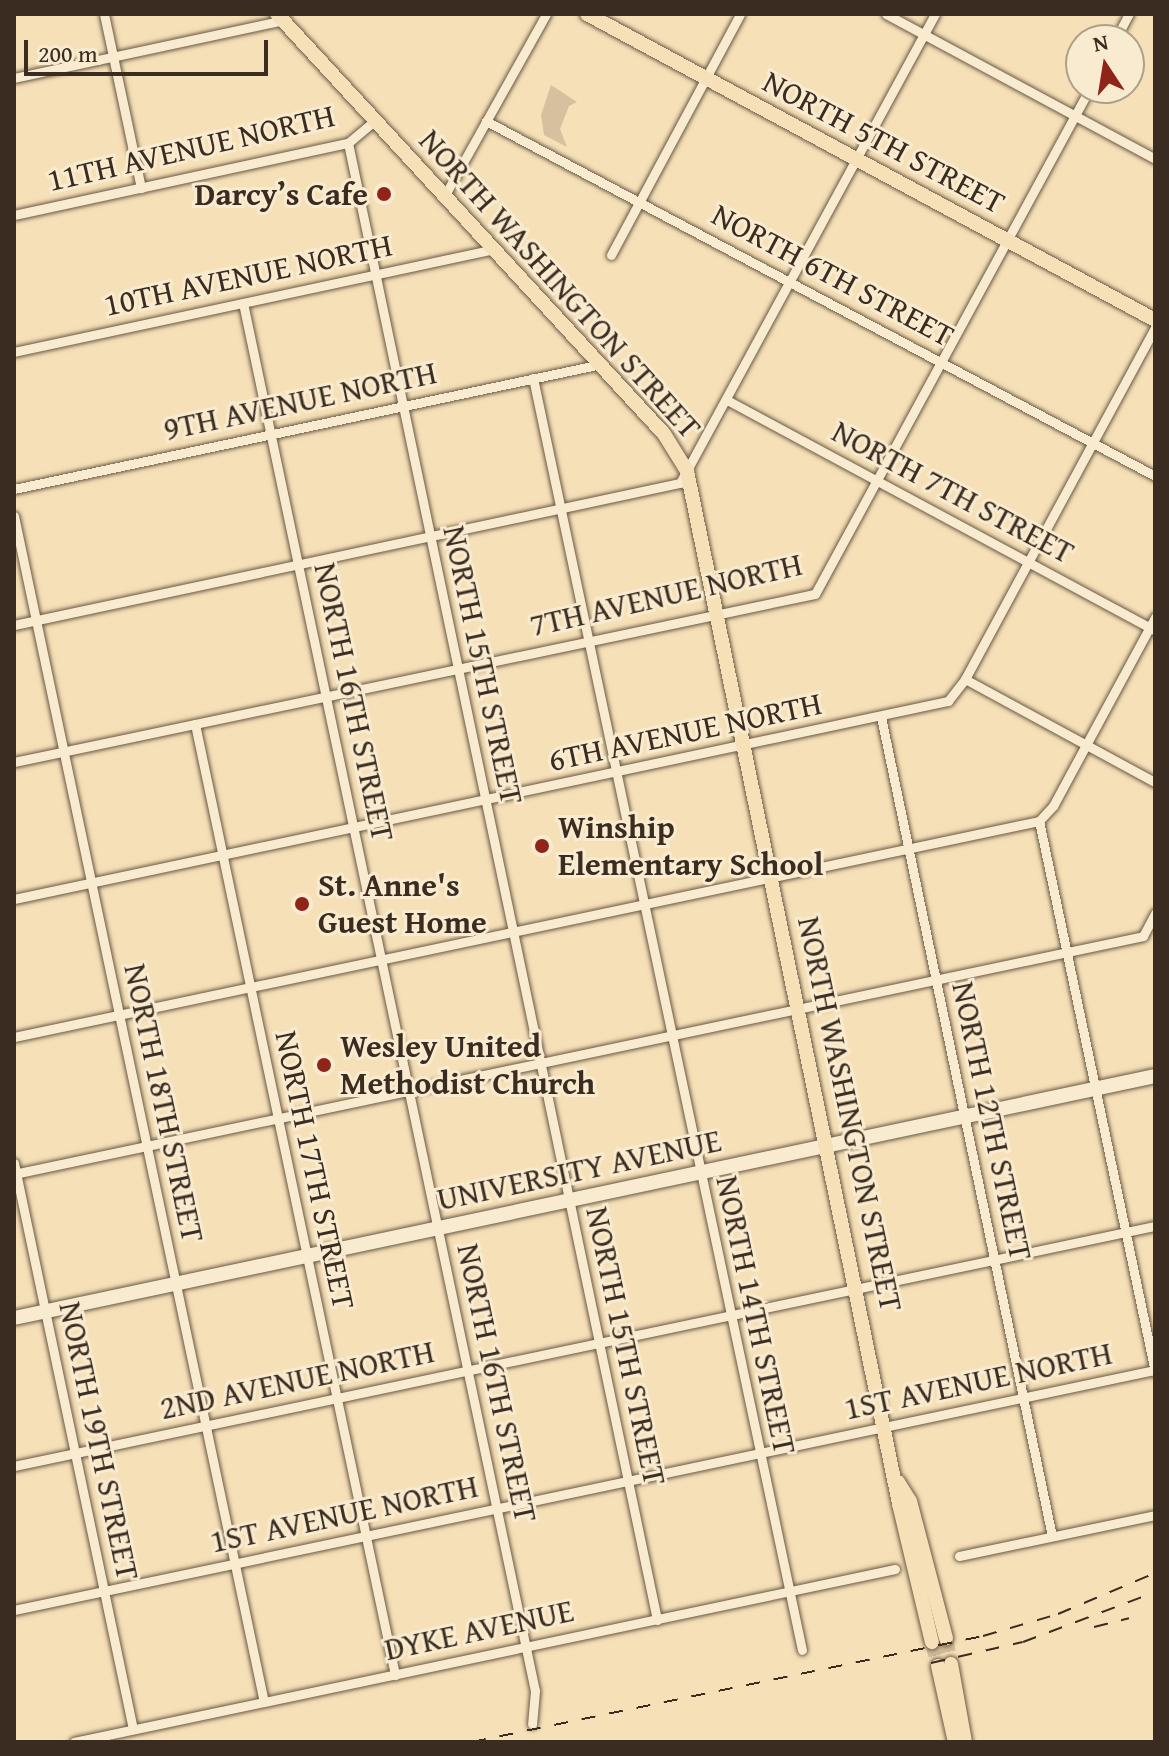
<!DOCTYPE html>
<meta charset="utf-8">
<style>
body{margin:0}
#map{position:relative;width:1169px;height:1756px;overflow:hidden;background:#f6e0b7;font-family:"Gentium Book Plus",serif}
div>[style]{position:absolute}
.green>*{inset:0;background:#d6c19e}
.primary-tunnel>*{height:14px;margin-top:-7px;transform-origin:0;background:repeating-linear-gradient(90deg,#d0bc99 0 14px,transparent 0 21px)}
.roads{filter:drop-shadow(0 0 2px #695946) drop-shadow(0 0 2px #695946)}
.street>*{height:9px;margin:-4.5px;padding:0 4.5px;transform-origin:4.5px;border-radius:4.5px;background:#f9ebd0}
.secondary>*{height:14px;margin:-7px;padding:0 7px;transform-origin:7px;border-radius:7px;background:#f9ebd0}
.primary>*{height:14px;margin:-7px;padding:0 7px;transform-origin:7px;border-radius:7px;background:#f6e0b7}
.rail>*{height:2px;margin-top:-1px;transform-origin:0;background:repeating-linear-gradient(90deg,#3a2c21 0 14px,transparent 0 28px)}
.dots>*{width:22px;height:22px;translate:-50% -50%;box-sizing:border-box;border:4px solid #f9ebd0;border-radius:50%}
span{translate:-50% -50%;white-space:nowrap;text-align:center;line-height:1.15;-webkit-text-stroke:6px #f9ebd0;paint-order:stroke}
.street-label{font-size:32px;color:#3a2c21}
.poi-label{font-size:32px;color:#3a2c21;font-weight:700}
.right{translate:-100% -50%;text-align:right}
.left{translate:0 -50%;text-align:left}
.frame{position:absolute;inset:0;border:16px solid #3a2c21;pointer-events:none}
.north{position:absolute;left:1065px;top:24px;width:80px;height:80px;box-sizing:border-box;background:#f9ebd0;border:2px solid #ad9f8a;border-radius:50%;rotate:348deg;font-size:22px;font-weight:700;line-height:32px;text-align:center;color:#3a2c21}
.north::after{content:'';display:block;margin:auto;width:28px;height:36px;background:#8f2418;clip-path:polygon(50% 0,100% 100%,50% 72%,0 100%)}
.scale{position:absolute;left:24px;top:40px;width:244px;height:36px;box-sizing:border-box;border:4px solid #3a2c21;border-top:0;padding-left:10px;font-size:24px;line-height:28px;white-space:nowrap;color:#3a2c21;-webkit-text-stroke:6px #f9ebd0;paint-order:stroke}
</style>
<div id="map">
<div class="green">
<div style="clip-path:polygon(551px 85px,577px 102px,569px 106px,560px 129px,567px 147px,544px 135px,541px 115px)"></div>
</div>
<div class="primary-tunnel">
<div style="left:946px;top:1638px;width:26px;rotate:79deg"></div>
<div style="left:932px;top:1642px;width:25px;rotate:76deg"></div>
</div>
<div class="roads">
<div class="street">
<div style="left:104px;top:14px;width:178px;rotate:78deg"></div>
<div style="left:886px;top:14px;width:306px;rotate:28.3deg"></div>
<div style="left:1115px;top:40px;width:30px;rotate:-62deg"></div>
<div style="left:14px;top:78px;width:276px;rotate:-12.1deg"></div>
<div style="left:486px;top:121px;width:757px;rotate:27.95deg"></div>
<div style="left:348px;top:143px;width:1509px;rotate:78.18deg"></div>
<div style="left:445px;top:195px;width:207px;rotate:-60.8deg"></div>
<div style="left:14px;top:215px;width:342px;rotate:-12.2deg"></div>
<div style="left:348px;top:143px;width:34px;rotate:-40deg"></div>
<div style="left:611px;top:255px;width:273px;rotate:-61.8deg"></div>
<div style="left:243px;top:303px;width:1418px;rotate:78.12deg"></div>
<div style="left:535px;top:1691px;width:33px;rotate:95deg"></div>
<div style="left:14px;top:352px;width:490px;rotate:-12.1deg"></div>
<div style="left:533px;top:378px;width:1300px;rotate:78.06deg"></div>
<div style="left:727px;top:400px;width:486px;rotate:28.3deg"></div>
<div style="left:14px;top:489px;width:596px;rotate:-12.01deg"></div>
<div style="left:14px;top:516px;width:1212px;rotate:78.1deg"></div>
<div style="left:14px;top:625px;width:681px;rotate:-12.04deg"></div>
<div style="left:680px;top:483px;width:534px;rotate:-61.47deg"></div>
<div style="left:965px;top:679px;width:216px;rotate:28.5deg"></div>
<div style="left:881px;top:717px;width:837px;rotate:78.21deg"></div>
<div style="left:195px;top:724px;width:972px;rotate:78.12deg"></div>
<div style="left:14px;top:762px;width:818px;rotate:-11.85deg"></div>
<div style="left:815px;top:594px;width:576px;rotate:-61.48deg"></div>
<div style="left:1039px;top:821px;width:563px;rotate:78.11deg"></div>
<div style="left:14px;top:899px;width:955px;rotate:-11.97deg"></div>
<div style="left:948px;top:701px;width:28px;rotate:-52deg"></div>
<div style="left:965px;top:679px;width:400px;rotate:-61.6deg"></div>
<div style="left:14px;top:1037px;width:1048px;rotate:-11.9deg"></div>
<div style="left:1039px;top:821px;width:21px;rotate:-47deg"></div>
<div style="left:1053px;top:806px;width:215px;rotate:-61.6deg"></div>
<div style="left:14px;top:1163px;width:578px;rotate:78.13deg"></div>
<div style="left:14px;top:1174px;width:1154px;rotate:-11.9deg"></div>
<div style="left:1143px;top:936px;width:26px;rotate:-62deg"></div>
<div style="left:14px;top:1466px;width:1166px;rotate:-11.88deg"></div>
<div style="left:959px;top:1556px;width:200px;rotate:-11.8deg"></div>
<div style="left:14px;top:1610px;width:1166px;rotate:-11.88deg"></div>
<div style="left:74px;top:1742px;width:839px;rotate:-11.9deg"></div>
</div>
<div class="secondary">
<div style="left:14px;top:1318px;width:1166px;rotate:-11.97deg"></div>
</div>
<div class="primary">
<div style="left:277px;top:14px;width:571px;rotate:47.34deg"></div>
<div style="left:664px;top:434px;width:44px;rotate:58.1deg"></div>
<div style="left:687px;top:471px;width:1055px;rotate:78.4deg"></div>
<div style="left:899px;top:1504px;width:142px;rotate:76.6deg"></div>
<div style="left:587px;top:14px;width:645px;rotate:28.31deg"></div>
<div style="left:898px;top:1482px;width:22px;rotate:58deg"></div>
<div style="left:910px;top:1501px;width:142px;rotate:75.3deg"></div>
<div style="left:951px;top:1664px;width:79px;rotate:79.8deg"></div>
<div style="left:938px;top:1666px;width:78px;rotate:77.4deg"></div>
</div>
</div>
<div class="rail">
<div style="left:1094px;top:1627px;width:36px;rotate:-14deg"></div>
<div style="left:931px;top:1663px;width:94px;rotate:-12.9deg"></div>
<div style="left:1023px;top:1642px;width:141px;rotate:-20.7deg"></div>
<div style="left:472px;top:1742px;width:522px;rotate:-11.72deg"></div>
<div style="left:983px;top:1636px;width:78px;rotate:-16.3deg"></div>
<div style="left:1058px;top:1614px;width:105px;rotate:-22.9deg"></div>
</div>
<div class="dots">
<div style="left:384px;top:194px;background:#8f2418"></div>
<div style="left:542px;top:846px;background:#8f2418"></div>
<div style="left:302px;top:904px;background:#8f2418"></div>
<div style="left:324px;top:1065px;background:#8f2418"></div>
</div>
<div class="street-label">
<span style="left:884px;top:142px;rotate:28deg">NORTH 5TH STREET</span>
<span style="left:191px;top:148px;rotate:-13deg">11TH AVENUE NORTH</span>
<span style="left:248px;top:275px;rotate:-12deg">10TH AVENUE NORTH</span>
<span style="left:833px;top:275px;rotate:28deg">NORTH 6TH STREET</span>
<span style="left:560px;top:284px;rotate:48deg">NORTH WASHINGTON STREET</span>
<span style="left:300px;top:401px;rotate:-12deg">9TH AVENUE NORTH</span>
<span style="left:953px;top:492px;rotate:28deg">NORTH 7TH STREET</span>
<span style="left:666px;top:595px;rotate:-13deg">7TH AVENUE NORTH</span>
<span style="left:483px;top:665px;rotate:78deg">NORTH 15TH STREET</span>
<span style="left:354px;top:702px;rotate:78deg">NORTH 16TH STREET</span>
<span style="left:685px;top:732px;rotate:-12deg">6TH AVENUE NORTH</span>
<span style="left:164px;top:1103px;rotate:78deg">NORTH 18TH STREET</span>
<span style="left:850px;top:1114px;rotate:78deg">NORTH WASHINGTON STREET</span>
<span style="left:992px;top:1121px;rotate:78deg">NORTH 12TH STREET</span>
<span style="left:315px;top:1170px;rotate:78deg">NORTH 17TH STREET</span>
<span style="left:579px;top:1170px;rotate:-12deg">UNIVERSITY AVENUE</span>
<span style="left:756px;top:1315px;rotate:78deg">NORTH 14TH STREET</span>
<span style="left:626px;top:1346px;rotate:78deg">NORTH 15TH STREET</span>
<span style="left:297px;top:1380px;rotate:-12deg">2ND AVENUE NORTH</span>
<span style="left:978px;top:1381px;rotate:-12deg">1ST AVENUE NORTH</span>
<span style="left:497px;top:1383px;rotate:78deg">NORTH 16TH STREET</span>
<span style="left:99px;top:1441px;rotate:78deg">NORTH 19TH STREET</span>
<span style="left:344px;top:1514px;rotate:-12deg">1ST AVENUE NORTH</span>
<span style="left:479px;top:1630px;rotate:-12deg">DYKE AVENUE</span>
</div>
<div class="poi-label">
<span class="right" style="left:368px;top:194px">Darcy’s Cafe</span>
<span class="left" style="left:558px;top:846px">Winship<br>Elementary School</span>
<span class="left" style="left:318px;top:904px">St. Anne's<br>Guest Home</span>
<span class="left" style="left:340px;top:1065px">Wesley United<br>Methodist Church</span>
</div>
<div class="frame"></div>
<div class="north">N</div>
<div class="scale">200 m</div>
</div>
